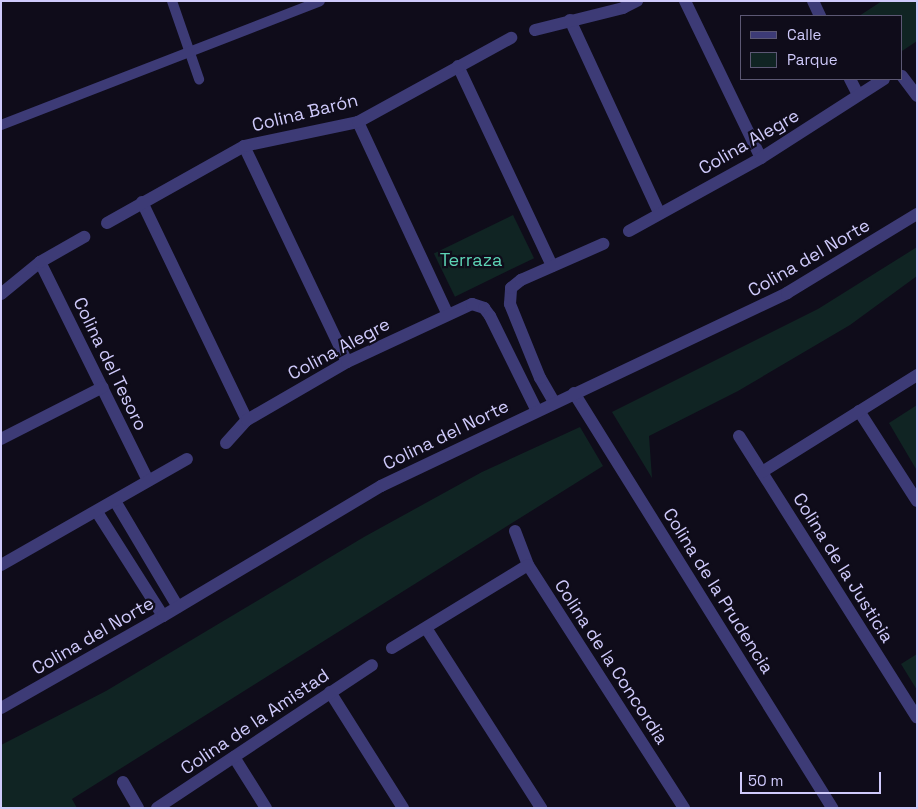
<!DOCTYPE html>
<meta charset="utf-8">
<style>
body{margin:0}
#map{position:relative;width:918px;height:809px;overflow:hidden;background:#0f0c1a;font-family:"Space Grotesk",sans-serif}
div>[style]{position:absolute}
.green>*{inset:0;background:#102423;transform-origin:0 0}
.lane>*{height:10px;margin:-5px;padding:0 5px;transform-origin:5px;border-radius:5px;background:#3d3b76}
.street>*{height:12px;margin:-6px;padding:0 6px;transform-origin:6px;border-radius:6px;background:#3d3b76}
span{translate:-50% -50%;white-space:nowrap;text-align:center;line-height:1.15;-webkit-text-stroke:4.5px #0f0c1a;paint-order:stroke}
.street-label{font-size:18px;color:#cfcafb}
.park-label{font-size:18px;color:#5dd3b5}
.frame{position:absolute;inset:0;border:2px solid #cfcafb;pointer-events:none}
.legend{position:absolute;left:740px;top:15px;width:162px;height:65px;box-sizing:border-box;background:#0f0c1a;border:1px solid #5c5874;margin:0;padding:6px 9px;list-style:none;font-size:15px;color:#cfcafb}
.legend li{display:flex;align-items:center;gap:10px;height:25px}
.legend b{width:25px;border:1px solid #5c5874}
.scale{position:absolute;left:740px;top:772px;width:141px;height:22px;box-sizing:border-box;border:2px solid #cfcafb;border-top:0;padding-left:6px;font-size:15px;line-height:18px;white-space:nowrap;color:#cfcafb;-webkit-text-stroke:4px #0f0c1a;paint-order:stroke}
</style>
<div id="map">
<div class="green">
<div style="clip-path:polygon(882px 1px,917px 1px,917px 41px,902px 51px,902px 16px,859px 16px)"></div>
<div style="left:513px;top:215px;width:48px;height:88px;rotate:64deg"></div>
<div style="clip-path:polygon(917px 247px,917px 276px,850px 325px,738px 391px,649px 436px,652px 478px,612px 412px,818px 309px)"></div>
<div style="clip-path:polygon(917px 405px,917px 469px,916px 469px,889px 423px)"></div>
<div style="clip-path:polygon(580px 427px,603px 466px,72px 799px,77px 808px,1px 808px,1px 745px,106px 691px,364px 537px,482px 472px)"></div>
<div style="clip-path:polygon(917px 654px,917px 690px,901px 664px)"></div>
</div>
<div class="lane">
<div style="left:172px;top:1px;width:83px;rotate:70.9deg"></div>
<div style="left:1px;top:125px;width:342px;rotate:-21.2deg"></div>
</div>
<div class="street">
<div style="left:685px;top:1px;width:174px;rotate:64.2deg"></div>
<div style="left:813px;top:1px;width:17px;rotate:65deg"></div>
<div style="left:570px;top:20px;width:213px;rotate:65.2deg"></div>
<div style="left:535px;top:30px;width:91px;rotate:-14deg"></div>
<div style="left:623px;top:8px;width:16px;rotate:-27deg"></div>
<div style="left:458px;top:66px;width:221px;rotate:64.8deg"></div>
<div style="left:902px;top:76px;width:25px;rotate:53deg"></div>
<div style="left:850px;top:79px;width:18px;rotate:63deg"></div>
<div style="left:358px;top:122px;width:211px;rotate:65deg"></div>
<div style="left:244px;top:146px;width:239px;rotate:64.5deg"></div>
<div style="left:142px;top:202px;width:242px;rotate:64.3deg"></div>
<div style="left:107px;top:223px;width:157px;rotate:-29.3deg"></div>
<div style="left:244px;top:146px;width:116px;rotate:-11.9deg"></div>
<div style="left:358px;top:122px;width:175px;rotate:-28.8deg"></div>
<div style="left:629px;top:231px;width:151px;rotate:-28.9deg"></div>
<div style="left:761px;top:158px;width:146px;rotate:-32.7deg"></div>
<div style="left:40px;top:262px;width:244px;rotate:63.7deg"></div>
<div style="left:1px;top:294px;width:50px;rotate:-39.4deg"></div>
<div style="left:40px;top:262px;width:51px;rotate:-29.6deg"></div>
<div style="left:574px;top:393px;width:489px;rotate:58.1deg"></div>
<div style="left:554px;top:402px;width:28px;rotate:-120deg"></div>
<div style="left:540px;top:378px;width:80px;rotate:-112.1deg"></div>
<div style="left:510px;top:304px;width:16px;rotate:-86deg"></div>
<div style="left:511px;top:288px;width:13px;rotate:-39deg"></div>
<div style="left:521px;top:280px;width:90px;rotate:-23.7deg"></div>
<div style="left:859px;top:411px;width:107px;rotate:57.2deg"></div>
<div style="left:739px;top:436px;width:333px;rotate:57.7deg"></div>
<div style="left:1px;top:439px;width:114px;rotate:-27deg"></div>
<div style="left:226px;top:443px;width:31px;rotate:-48deg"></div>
<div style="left:247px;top:420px;width:116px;rotate:-30.1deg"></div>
<div style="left:347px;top:362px;width:138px;rotate:-24.9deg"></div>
<div style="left:472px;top:304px;width:13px;rotate:18deg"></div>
<div style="left:484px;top:308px;width:10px;rotate:53deg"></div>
<div style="left:490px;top:316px;width:106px;rotate:63.7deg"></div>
<div style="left:762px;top:472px;width:183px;rotate:-32deg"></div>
<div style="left:115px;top:501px;width:123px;rotate:59.3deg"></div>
<div style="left:97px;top:512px;width:123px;rotate:57.6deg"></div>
<div style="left:515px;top:531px;width:36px;rotate:69deg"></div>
<div style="left:528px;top:565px;width:289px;rotate:57.3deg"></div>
<div style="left:1px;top:565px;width:214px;rotate:-29.7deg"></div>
<div style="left:426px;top:628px;width:214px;rotate:57.4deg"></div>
<div style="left:392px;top:648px;width:159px;rotate:-31.4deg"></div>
<div style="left:330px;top:692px;width:137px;rotate:57.8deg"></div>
<div style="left:1px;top:708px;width:186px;rotate:-29.6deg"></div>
<div style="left:163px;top:616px;width:254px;rotate:-30.8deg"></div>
<div style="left:381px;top:486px;width:450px;rotate:-25.4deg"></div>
<div style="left:787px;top:293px;width:152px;rotate:-31.3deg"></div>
<div style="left:234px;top:757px;width:60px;rotate:57.9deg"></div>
<div style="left:123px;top:782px;width:30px;rotate:60deg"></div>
<div style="left:157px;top:808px;width:258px;rotate:-33.6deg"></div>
</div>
<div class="street-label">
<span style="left:305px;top:113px;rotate:-14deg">Colina Barón</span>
<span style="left:749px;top:142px;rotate:-30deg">Colina Alegre</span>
<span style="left:809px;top:258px;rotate:-30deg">Colina del Norte</span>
<span style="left:339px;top:349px;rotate:-28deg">Colina Alegre</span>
<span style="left:110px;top:364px;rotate:64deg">Colina del Tesoro</span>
<span style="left:446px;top:435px;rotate:-26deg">Colina del Norte</span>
<span style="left:843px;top:568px;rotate:58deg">Colina de la Justicia</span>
<span style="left:718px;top:591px;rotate:58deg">Colina de la Prudencia</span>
<span style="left:93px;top:636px;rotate:-30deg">Colina del Norte</span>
<span style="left:611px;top:662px;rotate:57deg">Colina de la Concordia</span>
<span style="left:255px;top:722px;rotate:-34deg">Colina de la Amistad</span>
</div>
<div class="park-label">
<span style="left:471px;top:260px">Terraza</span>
</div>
<div class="frame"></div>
<ul class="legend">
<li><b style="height:6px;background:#3d3b76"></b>Calle</li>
<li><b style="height:14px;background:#102423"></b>Parque</li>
</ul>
<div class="scale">50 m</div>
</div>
